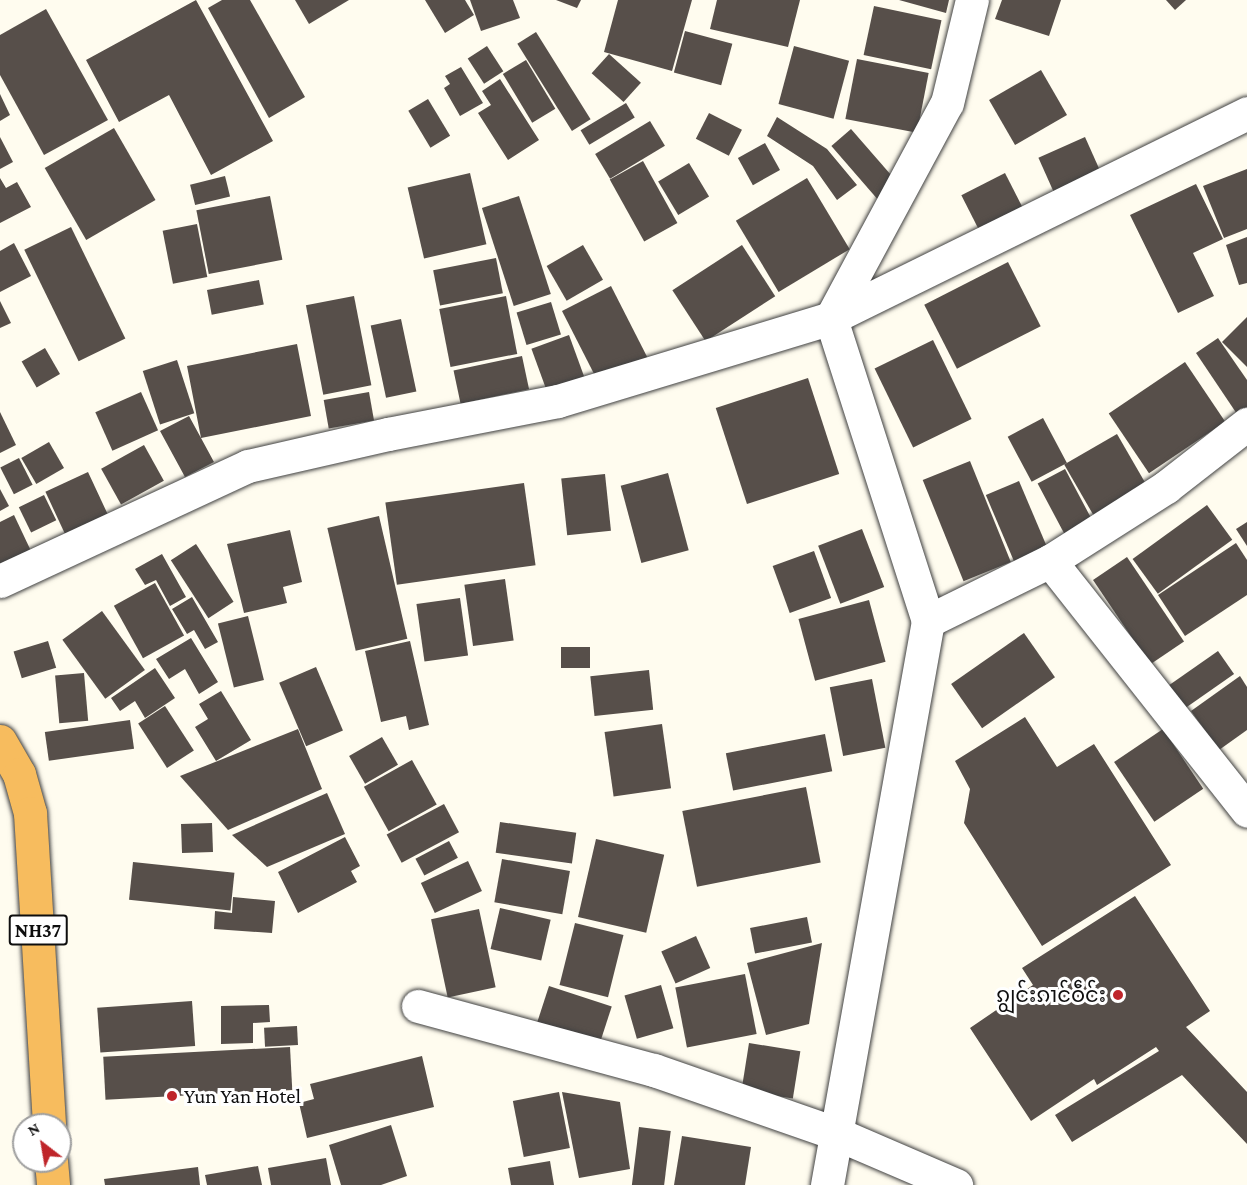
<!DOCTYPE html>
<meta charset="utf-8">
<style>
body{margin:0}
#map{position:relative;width:1247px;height:1185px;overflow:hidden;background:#fffcef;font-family:"Crimson Pro","Noto Sans Myanmar",serif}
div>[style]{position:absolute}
.building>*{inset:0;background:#574f4a;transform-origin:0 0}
.roads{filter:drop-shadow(0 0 2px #414141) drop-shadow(0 0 2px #414141)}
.minor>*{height:33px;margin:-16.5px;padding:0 16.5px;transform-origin:16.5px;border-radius:16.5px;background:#fff}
.trunk>*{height:33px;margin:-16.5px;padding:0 16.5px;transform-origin:16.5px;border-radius:16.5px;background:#f7bc5e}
.dots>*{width:16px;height:16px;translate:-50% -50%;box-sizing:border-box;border:3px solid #fff;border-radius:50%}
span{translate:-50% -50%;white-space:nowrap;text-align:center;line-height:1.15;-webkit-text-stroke:6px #fff;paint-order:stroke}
.shield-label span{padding:2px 4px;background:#fff;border:2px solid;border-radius:4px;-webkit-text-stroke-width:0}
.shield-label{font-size:20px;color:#0e0e0e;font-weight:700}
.poi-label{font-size:21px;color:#0e0e0e}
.right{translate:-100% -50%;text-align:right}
.left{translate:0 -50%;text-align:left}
.north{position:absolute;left:12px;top:1113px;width:60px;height:60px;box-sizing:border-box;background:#fff;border:2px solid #9f9f9f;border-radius:50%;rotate:329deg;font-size:16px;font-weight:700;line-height:24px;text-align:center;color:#0e0e0e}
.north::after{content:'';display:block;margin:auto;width:21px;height:27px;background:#bf252a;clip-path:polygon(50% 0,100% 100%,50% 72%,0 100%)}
</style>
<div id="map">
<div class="building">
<div style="clip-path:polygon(196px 0,273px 141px,211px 175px,169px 95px,119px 122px,86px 60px)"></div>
<div style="clip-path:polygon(222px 0,250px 0,305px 97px,269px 118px,208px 8px)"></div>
<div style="clip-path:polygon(295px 0,349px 0,309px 24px)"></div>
<div style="clip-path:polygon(425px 0,465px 0,474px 15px,445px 33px)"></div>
<div style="clip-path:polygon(470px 0,513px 0,520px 18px,481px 31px)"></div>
<div style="clip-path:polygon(556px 0,581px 0,577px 8px)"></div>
<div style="clip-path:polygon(618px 0,692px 0,672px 71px,604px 52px)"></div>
<div style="clip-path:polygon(717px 0,800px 0,788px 47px,710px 29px)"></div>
<div style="clip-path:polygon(899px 0,949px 0,946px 13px)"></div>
<div style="clip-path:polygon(1002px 0,1061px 0,1049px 36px,995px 19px)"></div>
<div style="clip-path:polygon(1166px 0,1186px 0,1175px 10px)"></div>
<div style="left:874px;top:6px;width:69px;height:50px;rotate:12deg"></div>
<div style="clip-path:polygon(46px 9px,108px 120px,44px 155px,0 75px,0 35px)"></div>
<div style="left:685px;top:31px;width:49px;height:43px;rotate:15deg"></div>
<div style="left:536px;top:32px;width:103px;height:22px;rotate:58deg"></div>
<div style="left:487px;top:46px;width:30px;height:23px;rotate:57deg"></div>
<div style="left:794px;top:46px;width:57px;height:60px;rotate:15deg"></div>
<div style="left:609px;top:54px;width:43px;height:26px;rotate:42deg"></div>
<div style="left:857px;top:59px;width:73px;height:61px;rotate:11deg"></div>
<div style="left:526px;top:60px;width:57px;height:27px;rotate:59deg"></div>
<div style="clip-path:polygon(461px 67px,483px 103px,460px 116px,444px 88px,450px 84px,445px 76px)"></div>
<div style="left:1041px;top:70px;width:52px;height:60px;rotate:60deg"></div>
<div style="clip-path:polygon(500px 79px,539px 140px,508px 160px,478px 113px,491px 105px,482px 91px)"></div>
<div style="clip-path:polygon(0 94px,10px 115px,0 121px)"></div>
<div style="left:428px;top:99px;width:43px;height:23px;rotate:59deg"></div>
<div style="left:626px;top:103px;width:17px;height:53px;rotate:59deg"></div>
<div style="left:709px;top:113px;width:37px;height:29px;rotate:27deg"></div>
<div style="clip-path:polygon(777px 117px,827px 149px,857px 185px,837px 200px,813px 166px,767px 136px)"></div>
<div style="left:650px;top:121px;width:29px;height:64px;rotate:59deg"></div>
<div style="left:114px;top:128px;width:83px;height:80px;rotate:60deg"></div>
<div style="left:851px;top:129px;width:73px;height:26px;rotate:49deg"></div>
<div style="clip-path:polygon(0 137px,13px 162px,0 169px)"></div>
<div style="left:1085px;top:137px;width:42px;height:51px;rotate:66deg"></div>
<div style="left:765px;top:143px;width:31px;height:31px;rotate:61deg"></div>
<div style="left:643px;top:161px;width:71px;height:38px;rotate:61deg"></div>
<div style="left:689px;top:163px;width:39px;height:36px;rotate:59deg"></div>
<div style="clip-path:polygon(1247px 169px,1247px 229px,1224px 238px,1203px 186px)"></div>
<div style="left:470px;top:173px;width:73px;height:64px;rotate:77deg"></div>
<div style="left:1005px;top:173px;width:42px;height:49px;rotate:63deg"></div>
<div style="left:225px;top:176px;width:21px;height:36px;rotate:76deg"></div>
<div style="clip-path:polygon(0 178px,6px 188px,17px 182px,31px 207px,0 223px)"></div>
<div style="left:807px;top:178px;width:83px;height:83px;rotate:59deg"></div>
<div style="clip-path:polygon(1196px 184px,1223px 239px,1193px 253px,1214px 296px,1178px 313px,1130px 215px)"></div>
<div style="left:270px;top:196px;width:65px;height:75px;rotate:79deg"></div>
<div style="left:519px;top:196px;width:103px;height:39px;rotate:72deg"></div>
<div style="left:197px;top:224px;width:54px;height:35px;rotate:79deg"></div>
<div style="left:71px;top:227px;width:124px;height:52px;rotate:64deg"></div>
<div style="clip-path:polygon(1247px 237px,1247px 283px,1239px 285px,1226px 245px)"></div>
<div style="clip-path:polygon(14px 243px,31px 276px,0 292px,0 251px)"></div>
<div style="left:583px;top:245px;width:40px;height:42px;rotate:60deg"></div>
<div style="left:742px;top:245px;width:61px;height:83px;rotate:57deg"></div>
<div style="left:496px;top:258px;width:36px;height:64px;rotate:79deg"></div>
<div style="left:1008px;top:262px;width:72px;height:94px;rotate:63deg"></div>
<div style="left:259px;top:280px;width:25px;height:53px;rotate:79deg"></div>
<div style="left:611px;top:286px;width:80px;height:55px;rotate:63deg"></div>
<div style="left:354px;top:296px;width:91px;height:49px;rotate:79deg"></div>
<div style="left:506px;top:296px;width:59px;height:68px;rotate:79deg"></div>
<div style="clip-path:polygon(0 301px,11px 323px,0 328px)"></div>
<div style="left:551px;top:302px;width:34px;height:36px;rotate:73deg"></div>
<div style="clip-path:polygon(1247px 317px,1247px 367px,1222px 342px)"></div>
<div style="left:401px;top:319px;width:74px;height:31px;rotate:78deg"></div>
<div style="left:569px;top:335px;width:45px;height:40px;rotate:70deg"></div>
<div style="clip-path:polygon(1218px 338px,1247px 380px,1247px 407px,1237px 414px,1196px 353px)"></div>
<div style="left:933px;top:340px;width:88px;height:65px;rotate:64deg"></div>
<div style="clip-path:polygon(297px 344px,311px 416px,201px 438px,214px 462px,185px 477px,160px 431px,189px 416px,201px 438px,187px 366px)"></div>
<div style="left:45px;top:348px;width:30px;height:27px;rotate:60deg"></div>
<div style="left:522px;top:356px;width:34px;height:70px;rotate:78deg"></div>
<div style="left:177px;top:360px;width:56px;height:36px;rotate:72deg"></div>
<div style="left:1185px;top:362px;width:72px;height:92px;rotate:56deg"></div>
<div style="left:808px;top:378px;width:101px;height:97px;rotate:72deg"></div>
<div style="left:141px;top:392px;width:42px;height:50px;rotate:66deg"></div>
<div style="left:369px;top:392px;width:29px;height:46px;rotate:80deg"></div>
<div style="clip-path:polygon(0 412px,16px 445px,0 453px)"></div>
<div style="left:1043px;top:418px;width:51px;height:40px;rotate:62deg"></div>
<div style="left:1117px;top:434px;width:59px;height:61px;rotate:60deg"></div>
<div style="left:49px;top:442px;width:30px;height:32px;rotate:60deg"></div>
<div style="left:144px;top:445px;width:41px;height:49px;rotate:61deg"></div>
<div style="left:19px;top:458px;width:30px;height:21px;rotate:63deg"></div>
<div style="left:970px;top:461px;width:109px;height:51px;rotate:68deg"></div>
<div style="left:1065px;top:469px;width:64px;height:31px;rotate:62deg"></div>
<div style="left:88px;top:472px;width:47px;height:47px;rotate:65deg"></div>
<div style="left:668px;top:473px;width:80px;height:49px;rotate:75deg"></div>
<div style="left:605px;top:474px;width:57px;height:44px;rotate:84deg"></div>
<div style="left:1019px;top:481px;width:78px;height:36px;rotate:67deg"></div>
<div style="left:524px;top:483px;width:83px;height:140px;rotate:82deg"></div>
<div style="clip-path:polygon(0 489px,9px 506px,0 511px)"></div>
<div style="left:44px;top:495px;width:28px;height:28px;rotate:64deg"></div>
<div style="left:1207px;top:505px;width:43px;height:92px;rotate:54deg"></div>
<div style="clip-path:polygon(14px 515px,31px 551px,0 566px,0 522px)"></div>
<div style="left:379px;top:516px;width:126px;height:53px;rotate:77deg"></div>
<div style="clip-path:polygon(1247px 522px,1247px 546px,1236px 529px)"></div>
<div style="left:862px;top:529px;width:62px;height:47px;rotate:69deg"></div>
<div style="clip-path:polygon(290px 530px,302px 582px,283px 587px,287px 603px,244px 613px,227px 544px)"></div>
<div style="clip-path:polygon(1236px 543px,1247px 560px,1247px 595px,1185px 636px,1158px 595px)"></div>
<div style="left:196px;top:544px;width:69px;height:30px;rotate:57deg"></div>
<div style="left:814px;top:551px;width:50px;height:44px;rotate:70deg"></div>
<div style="clip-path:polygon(162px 554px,186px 597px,170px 606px,156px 580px,145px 585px,135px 569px)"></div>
<div style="left:1127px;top:557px;width:102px;height:41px;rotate:56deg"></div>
<div style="left:505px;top:579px;width:62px;height:41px;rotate:82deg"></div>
<div style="left:155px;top:583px;width:60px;height:47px;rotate:61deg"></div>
<div style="clip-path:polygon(192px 597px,218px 642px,205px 649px,194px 630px,187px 634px,172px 609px)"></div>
<div style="left:460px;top:598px;width:58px;height:44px;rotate:82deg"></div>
<div style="left:869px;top:600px;width:64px;height:73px;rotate:75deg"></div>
<div style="left:102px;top:611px;width:73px;height:49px;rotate:54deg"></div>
<div style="left:248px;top:616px;width:66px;height:31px;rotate:76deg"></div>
<div style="left:1024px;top:633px;width:54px;height:89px;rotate:55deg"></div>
<div style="clip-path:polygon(191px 638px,218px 682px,199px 694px,185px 669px,169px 679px,156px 659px)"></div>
<div style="left:48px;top:641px;width:28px;height:36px;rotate:73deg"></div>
<div style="clip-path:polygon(410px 641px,429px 725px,409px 730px,406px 716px,381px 722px,365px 651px)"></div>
<div style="left:561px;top:647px;width:29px;height:21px"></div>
<div style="left:1218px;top:651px;width:28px;height:62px;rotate:55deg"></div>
<div style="left:316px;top:667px;width:69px;height:40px;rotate:67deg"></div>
<div style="clip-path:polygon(155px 668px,175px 698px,145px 718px,135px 701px,120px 711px,111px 698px)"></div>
<div style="left:649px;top:670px;width:40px;height:59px;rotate:84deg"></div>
<div style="left:84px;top:673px;width:48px;height:29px;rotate:85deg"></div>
<div style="clip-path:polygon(1240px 676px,1247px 687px,1247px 730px,1219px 750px,1191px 711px)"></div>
<div style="left:872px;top:679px;width:70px;height:43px;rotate:79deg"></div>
<div style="clip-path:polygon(221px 691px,251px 740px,216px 761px,195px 727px,208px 719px,199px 704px)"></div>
<div style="left:165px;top:706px;width:53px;height:32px;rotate:57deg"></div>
<div style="clip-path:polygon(1025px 717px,1057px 767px,1094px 744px,1171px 865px,1042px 946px,964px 823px,970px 789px,955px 761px)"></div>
<div style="left:130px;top:720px;width:29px;height:86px;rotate:82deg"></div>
<div style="left:662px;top:724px;width:65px;height:58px;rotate:82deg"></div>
<div style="clip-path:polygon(298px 729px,322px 789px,228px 830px,180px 776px)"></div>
<div style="left:1163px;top:729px;width:72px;height:59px;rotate:56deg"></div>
<div style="left:825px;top:734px;width:38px;height:101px;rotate:79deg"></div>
<div style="left:382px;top:737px;width:32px;height:38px;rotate:60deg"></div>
<div style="left:412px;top:760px;width:51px;height:55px;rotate:61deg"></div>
<div style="left:806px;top:787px;width:77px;height:126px;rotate:79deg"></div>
<div style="clip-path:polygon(327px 793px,345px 834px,267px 867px,232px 835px)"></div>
<div style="left:444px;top:804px;width:32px;height:65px;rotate:62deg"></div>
<div style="left:500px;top:822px;width:77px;height:31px;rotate:8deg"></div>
<div style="left:212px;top:823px;width:29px;height:31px;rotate:88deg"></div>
<div style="clip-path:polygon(345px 837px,360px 866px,351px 871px,357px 882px,298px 913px,278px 872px)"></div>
<div style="left:596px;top:839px;width:70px;height:80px;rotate:13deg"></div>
<div style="left:449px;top:841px;width:19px;height:38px;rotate:62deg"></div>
<div style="left:502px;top:859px;width:69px;height:44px;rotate:10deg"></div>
<div style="left:468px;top:861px;width:33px;height:52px;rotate:65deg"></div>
<div style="left:133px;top:862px;width:102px;height:38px;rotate:6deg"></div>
<div style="clip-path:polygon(1135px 896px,1210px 1011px,1186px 1027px,1247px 1092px,1247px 1144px,1182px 1075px,1072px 1142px,1055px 1115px,1159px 1051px,1156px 1047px,1097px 1085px,1094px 1079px,1031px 1121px,970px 1028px,1033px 985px,1022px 968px)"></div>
<div style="clip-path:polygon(233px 897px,275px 901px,272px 933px,214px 929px,215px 911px,232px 913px)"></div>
<div style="left:500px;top:908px;width:52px;height:42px;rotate:13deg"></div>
<div style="left:479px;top:909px;width:80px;height:49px;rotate:78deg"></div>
<div style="left:807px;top:917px;width:26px;height:58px;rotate:79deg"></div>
<div style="left:575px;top:923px;width:50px;height:64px;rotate:14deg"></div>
<div style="left:696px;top:936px;width:35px;height:38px;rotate:66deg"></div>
<div style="clip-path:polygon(822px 943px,809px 1024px,766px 1035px,747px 963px)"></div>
<div style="left:745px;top:974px;width:61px;height:71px;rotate:79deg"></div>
<div style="left:661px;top:985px;width:45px;height:38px;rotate:74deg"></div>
<div style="left:549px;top:986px;width:66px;height:41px;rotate:18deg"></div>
<div style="left:192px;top:1001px;width:45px;height:95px;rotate:86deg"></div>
<div style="clip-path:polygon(269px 1005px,270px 1022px,253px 1023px,253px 1043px,221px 1044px,221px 1006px)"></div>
<div style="left:297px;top:1026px;width:19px;height:33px;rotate:87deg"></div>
<div style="left:749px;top:1043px;width:52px;height:48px;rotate:9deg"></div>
<div style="left:290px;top:1047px;width:43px;height:187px;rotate:87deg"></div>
<div style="clip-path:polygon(422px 1056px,434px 1107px,307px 1138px,299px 1103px,314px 1099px,310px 1084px)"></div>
<div style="left:559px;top:1092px;width:57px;height:47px;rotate:79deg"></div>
<div style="clip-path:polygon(562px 1092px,620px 1102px,630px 1169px,579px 1178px)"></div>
<div style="clip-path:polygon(391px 1125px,407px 1176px,381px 1185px,341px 1185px,329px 1145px)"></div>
<div style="left:639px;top:1127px;width:32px;height:59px;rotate:7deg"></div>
<div style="clip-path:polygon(682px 1136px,751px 1147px,745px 1185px,674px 1185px)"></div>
<div style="clip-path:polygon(326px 1158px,331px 1185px,271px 1185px,268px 1168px)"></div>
<div style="clip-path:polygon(550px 1161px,554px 1185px,511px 1185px,508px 1168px)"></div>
<div style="clip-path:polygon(258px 1166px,262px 1185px,207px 1185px,205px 1175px)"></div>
<div style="clip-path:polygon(198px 1167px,200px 1185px,105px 1185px,104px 1179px)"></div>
</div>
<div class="roads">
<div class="minor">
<div style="left:1050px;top:561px;width:318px;rotate:51.7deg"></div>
<div style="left:0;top:581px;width:273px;rotate:-24.9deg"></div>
<div style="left:248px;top:466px;width:144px;rotate:-12.9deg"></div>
<div style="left:388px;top:434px;width:173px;rotate:-11deg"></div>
<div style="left:558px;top:401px;width:285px;rotate:-16.9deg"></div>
<div style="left:831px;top:318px;width:464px;rotate:-26.2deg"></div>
<div style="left:928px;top:621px;width:136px;rotate:-26.2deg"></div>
<div style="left:1050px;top:561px;width:138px;rotate:-32.5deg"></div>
<div style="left:1166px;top:487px;width:103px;rotate:-37.9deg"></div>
<div style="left:418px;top:1006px;width:245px;rotate:15.2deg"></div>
<div style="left:654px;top:1070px;width:192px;rotate:19.2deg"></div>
<div style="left:835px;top:1133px;width:132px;rotate:23.3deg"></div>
<div style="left:827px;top:1185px;width:573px;rotate:-79.85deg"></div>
<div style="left:928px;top:621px;width:318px;rotate:-107.8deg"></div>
<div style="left:831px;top:318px;width:244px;rotate:-61.7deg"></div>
<div style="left:947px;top:103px;width:106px;rotate:-76.4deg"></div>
</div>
<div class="trunk">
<div style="left:0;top:741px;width:38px;rotate:60deg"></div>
<div style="left:19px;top:774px;width:41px;rotate:74.2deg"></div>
<div style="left:30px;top:813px;width:313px;rotate:86.5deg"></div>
<div style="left:51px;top:1161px;width:24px;rotate:85deg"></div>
</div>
</div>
<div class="dots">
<div style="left:1118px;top:995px;background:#bf252a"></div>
<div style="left:172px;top:1096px;background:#bf252a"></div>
</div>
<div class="shield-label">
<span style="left:38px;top:930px">NH37</span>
</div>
<div class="poi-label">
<span class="right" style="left:1106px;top:995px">ၵျွင်းၵၢင်ဝဵင်း</span>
<span class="left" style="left:184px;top:1096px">Yun Yan Hotel</span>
</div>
<div class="north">N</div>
</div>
